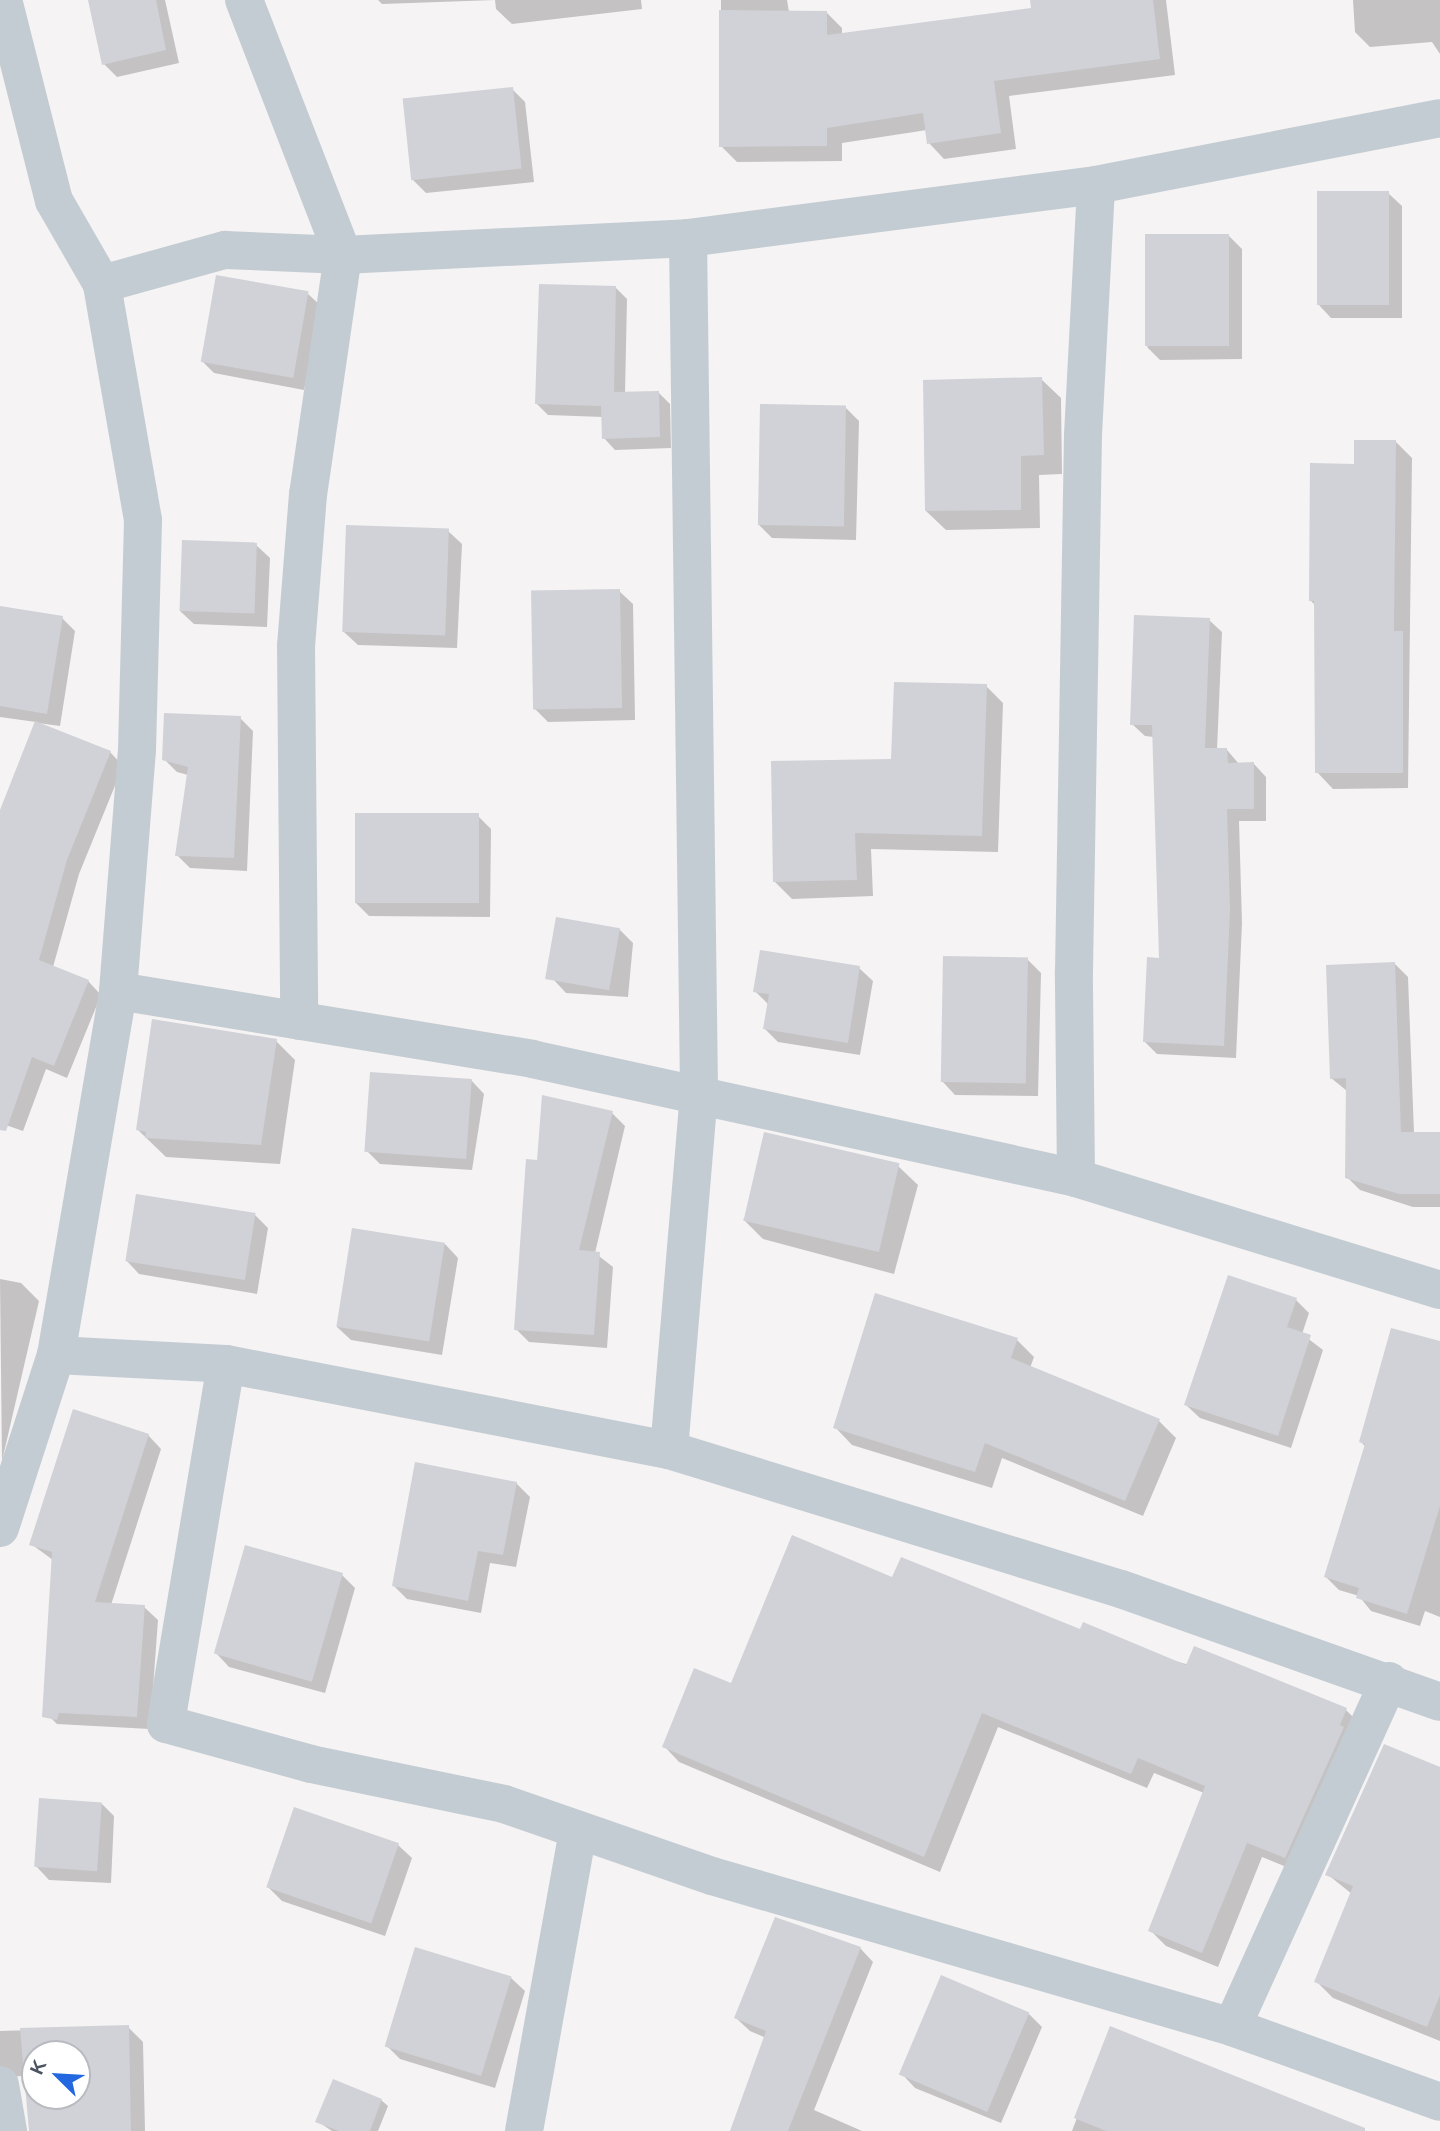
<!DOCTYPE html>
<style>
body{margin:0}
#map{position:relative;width:1440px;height:2131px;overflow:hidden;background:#f5f3f3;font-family:Arial,sans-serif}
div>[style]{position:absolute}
.shadow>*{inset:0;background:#0003}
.building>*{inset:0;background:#d0d2d7;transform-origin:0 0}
.street>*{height:38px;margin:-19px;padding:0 19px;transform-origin:19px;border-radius:19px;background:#c4ccd3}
span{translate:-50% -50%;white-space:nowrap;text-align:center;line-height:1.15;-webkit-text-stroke:5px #fff;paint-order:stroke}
.north{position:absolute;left:21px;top:2040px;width:70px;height:70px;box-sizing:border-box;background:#fff;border:2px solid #b7bbbf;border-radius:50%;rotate:294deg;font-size:19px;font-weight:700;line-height:28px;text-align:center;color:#4b5460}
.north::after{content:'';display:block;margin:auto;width:24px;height:32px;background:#2368de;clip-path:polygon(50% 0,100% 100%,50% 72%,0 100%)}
</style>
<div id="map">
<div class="shadow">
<div style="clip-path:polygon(89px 0,165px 0,179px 63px,117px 77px,104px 64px)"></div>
<div style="clip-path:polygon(378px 0,641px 0,642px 9px,512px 24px,496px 9px,495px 0,382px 4px)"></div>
<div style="clip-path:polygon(721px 0,787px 0,789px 12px,826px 12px,842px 28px,842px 35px,1033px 9px,1032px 0,1166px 0,1175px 75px,1009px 96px,1016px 149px,944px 159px,929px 143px,927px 130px,842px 143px,842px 161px,737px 162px,721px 146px)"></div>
<div style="clip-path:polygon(1353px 0,1440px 0,1440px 54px,1432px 42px,1370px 47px,1355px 32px)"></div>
<div style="clip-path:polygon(512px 89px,525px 102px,534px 182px,426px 193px,413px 180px)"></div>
<div style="clip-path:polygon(1388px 193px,1402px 206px,1402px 318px,1331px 318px,1318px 304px)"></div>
<div style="clip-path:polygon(1229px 236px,1242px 249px,1242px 359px,1160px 360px,1147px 347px)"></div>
<div style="clip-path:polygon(615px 287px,627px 299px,625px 394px,658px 392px,670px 404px,671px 448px,615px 450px,604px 438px,603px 417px,548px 415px,537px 404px)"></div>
<div style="clip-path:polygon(307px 293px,321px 306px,304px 390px,214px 373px,201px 360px)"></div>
<div style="clip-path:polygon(1041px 379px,1061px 398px,1062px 474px,1039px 475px,1040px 528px,946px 530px,926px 511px)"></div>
<div style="clip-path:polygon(846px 408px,859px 421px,856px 540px,772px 538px,759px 525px)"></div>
<div style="clip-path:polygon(1396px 442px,1412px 458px,1408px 788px,1333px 789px,1317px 772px,1316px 606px,1310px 600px,1356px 466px)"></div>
<div style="clip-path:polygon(448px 531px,462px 544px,457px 648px,358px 645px,344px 632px)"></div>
<div style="clip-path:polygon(256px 545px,270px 558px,267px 627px,194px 624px,180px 611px)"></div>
<div style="clip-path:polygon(619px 591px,633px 604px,635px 720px,548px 722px,535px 709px)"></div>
<div style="clip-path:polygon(0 608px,62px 618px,75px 631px,60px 726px,38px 723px,110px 752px,123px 766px,79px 874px,53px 967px,88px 981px,101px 995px,67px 1078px,46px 1069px,23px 1131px,0 1123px,0 816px,36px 722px,0 717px)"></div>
<div style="clip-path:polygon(1209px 620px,1222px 632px,1217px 750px,1227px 750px,1239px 764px,1254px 764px,1266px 777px,1266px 821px,1239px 821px,1242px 923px,1236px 1058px,1157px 1054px,1144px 1041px,1161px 960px,1154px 737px,1145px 736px,1132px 724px)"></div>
<div style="clip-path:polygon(986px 686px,1003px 703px,998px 852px,871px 849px,873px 896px,792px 899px,775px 882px,893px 760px)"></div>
<div style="clip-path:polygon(240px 718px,253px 731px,247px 871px,190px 868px,177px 855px,188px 775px,177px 772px,164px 759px)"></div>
<div style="clip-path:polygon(478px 816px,491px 829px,490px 917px,369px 916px,356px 903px)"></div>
<div style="clip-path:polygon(619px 929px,633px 943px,628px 997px,566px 993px,553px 979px)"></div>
<div style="clip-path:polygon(1028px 960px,1041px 973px,1038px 1096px,955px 1095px,942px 1081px)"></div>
<div style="clip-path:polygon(1395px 964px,1408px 977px,1414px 1133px,1440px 1133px,1440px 1207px,1413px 1207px,1360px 1190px,1347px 1177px,1347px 1091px,1331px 1078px)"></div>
<div style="clip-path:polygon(859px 968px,873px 981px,860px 1055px,778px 1042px,765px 1029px,769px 1005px,755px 991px)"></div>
<div style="clip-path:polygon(276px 1041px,295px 1060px,280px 1164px,166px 1157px,138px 1130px)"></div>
<div style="clip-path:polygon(471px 1080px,484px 1094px,472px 1170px,380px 1164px,367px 1151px)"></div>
<div style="clip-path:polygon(612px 1113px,625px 1126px,595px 1253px,613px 1267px,607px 1348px,529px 1342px,516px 1329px,538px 1162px)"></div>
<div style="clip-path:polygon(898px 1166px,918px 1185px,894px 1274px,763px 1239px,743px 1219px)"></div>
<div style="clip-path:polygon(255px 1215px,268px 1228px,257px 1294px,139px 1274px,126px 1260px)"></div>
<div style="clip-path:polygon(445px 1244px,458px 1258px,442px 1355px,351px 1340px,337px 1327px)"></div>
<div style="clip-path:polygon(0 1279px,21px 1283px,39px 1301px,2px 1461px)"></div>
<div style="clip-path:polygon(1296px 1300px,1309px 1313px,1302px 1334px,1323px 1350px,1291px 1448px,1200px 1418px,1186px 1405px)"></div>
<div style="clip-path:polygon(1017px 1340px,1034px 1357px,1030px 1368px,1159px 1421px,1176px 1438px,1143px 1516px,1002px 1458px,992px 1488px,852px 1445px,835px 1427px)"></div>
<div style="clip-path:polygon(1440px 1343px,1440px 1617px,1425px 1611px,1420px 1626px,1371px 1611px,1359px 1596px,1339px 1590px,1326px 1577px,1366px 1447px,1361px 1442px)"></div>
<div style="clip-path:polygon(148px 1435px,161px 1449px,111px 1605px,144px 1607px,158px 1620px,150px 1729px,57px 1724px,44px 1711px,53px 1560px,31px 1544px)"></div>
<div style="clip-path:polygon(516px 1483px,530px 1497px,516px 1567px,490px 1563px,481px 1613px,407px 1599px,394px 1586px)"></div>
<div style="clip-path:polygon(342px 1575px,355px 1588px,325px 1693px,229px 1667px,216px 1653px)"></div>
<div style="clip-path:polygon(893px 1580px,1346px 1710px,1362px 1726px,1301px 1873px,1262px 1857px,1218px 1967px,1166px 1946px,1150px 1930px,1204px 1793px,1154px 1773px,1147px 1788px,998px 1727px,940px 1872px,679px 1762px,664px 1746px,732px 1685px)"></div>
<div style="clip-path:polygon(1440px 1769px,1440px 2041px,1333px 1998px,1316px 1981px,1352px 1894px,1327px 1874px)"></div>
<div style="clip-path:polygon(101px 1803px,114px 1816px,111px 1883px,49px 1880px,36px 1866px)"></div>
<div style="clip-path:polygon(398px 1845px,412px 1858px,385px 1936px,282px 1901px,269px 1888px)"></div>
<div style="clip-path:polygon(860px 1948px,873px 1962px,814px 2110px,862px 2131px,732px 2131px,766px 2038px,750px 2031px,736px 2018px)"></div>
<div style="clip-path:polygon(511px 1978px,525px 1991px,495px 2088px,400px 2059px,386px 2045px)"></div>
<div style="clip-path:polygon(1029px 2014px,1042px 2027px,1001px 2123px,915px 2088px,902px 2074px)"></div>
<div style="clip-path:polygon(evenodd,128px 2027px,143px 2042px,145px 2131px,30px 2131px,25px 2075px,0 2080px,0 2031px,128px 2027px,35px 2054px,77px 2054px,77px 2096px,35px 2096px,35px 2054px)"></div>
<div style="clip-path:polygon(1111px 2029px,1353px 2131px,1072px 2131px)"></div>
<div style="clip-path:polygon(381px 2100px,388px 2106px,378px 2131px,332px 2131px,317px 2121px)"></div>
</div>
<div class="building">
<div style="clip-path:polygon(88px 0,156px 0,166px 50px,102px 65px)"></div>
<div style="clip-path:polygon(1030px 0,1153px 0,1160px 59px,994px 81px,1001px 133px,927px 144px,923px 113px,827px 128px,827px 146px,719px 147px,719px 10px,827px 11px,827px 35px,1031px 8px)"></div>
<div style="left:513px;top:87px;width:82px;height:111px;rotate:84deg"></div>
<div style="left:1389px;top:191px;width:114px;height:72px;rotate:90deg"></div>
<div style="left:1229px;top:234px;width:112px;height:84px;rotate:90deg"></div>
<div style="left:216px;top:275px;width:94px;height:88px;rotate:10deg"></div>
<div style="clip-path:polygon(539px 284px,616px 286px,614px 392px,659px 391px,660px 437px,602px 439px,601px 406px,535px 404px)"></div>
<div style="clip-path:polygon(1042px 377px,1044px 455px,1021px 456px,1021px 510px,925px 511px,923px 380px)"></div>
<div style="left:760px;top:404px;width:86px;height:121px;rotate:1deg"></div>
<div style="clip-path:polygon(1354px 440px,1396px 440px,1394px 631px,1403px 631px,1403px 773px,1315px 773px,1314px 601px,1309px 601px,1310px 463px,1354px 464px)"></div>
<div style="left:346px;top:525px;width:103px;height:107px;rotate:2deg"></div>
<div style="left:182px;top:540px;width:75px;height:71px;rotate:2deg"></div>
<div style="left:620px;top:589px;width:119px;height:89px;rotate:89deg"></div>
<div style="clip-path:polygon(0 606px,63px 616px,47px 714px,0 706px)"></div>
<div style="clip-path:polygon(1134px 615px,1210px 618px,1205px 748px,1227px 748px,1228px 763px,1254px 762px,1254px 809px,1227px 809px,1230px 910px,1224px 1046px,1143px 1042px,1147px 957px,1159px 958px,1152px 725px,1130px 725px)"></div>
<div style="clip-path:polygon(894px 682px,987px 684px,982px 836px,855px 833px,857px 880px,773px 882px,771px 761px,891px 759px)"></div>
<div style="clip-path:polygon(164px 713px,241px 716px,234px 858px,175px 856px,188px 767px,162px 760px)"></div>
<div style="clip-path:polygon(35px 721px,111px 751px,67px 860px,39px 960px,89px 980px,54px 1066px,32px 1057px,6px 1131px,0 1130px,0 810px)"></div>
<div style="left:355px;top:813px;width:124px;height:90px"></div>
<div style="left:556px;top:917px;width:65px;height:63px;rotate:10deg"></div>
<div style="clip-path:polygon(760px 950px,860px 966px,848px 1043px,763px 1029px,769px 994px,753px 992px)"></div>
<div style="left:943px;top:956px;width:85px;height:126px;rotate:1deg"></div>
<div style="clip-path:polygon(1395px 962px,1401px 1132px,1440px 1132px,1440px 1194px,1399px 1194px,1345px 1178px,1346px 1078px,1330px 1079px,1326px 965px)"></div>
<div style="clip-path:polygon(152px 1019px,277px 1039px,261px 1145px,145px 1138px,146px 1132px,136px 1130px)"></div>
<div style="left:370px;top:1072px;width:102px;height:80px;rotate:4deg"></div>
<div style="clip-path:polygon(542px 1095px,613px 1111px,579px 1250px,600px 1252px,594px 1335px,514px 1330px,526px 1159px,537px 1160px)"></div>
<div style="left:764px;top:1132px;width:139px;height:91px;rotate:13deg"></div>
<div style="left:136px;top:1194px;width:121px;height:68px;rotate:9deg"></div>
<div style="left:352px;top:1228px;width:94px;height:100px;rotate:9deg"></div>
<div style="clip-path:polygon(1228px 1275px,1297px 1298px,1287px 1327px,1311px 1335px,1278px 1436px,1184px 1405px)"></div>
<div style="clip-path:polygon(875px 1293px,1018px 1338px,1011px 1358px,1160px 1419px,1125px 1501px,985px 1443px,975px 1472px,833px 1428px)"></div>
<div style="clip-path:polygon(1391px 1328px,1440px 1341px,1440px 1506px,1407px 1614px,1356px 1598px,1359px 1588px,1324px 1577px,1365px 1444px,1359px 1442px)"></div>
<div style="clip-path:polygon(73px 1409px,149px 1434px,95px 1602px,145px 1605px,137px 1717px,59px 1713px,57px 1720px,42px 1717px,52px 1552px,29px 1545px)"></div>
<div style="clip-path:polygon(415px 1462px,517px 1482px,503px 1555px,478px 1551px,468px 1601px,392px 1586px)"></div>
<div style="clip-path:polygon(792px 1535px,892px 1577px,901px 1557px,1080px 1629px,1083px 1622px,1186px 1665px,1194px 1646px,1347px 1708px,1340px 1725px,1344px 1727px,1285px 1858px,1247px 1843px,1202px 1953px,1148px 1931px,1205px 1786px,1138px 1758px,1131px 1774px,982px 1713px,924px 1857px,662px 1747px,694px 1668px,731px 1683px)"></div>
<div style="left:245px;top:1545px;width:102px;height:113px;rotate:16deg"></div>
<div style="clip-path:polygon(1384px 1744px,1440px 1767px,1440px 1995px,1427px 2027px,1314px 1982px,1353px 1886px,1325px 1875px)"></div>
<div style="left:39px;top:1798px;width:63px;height:69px;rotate:4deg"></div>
<div style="left:294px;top:1807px;width:111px;height:85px;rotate:19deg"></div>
<div style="clip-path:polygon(775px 1917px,861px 1947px,788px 2131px,730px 2131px,766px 2031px,734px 2018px)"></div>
<div style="left:415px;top:1947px;width:101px;height:104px;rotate:17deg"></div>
<div style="left:941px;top:1975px;width:96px;height:108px;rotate:23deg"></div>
<div style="clip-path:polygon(evenodd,129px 2025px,131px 2131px,29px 2131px,20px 2028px,129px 2025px,35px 2054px,77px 2054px,77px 2096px,35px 2096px,35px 2054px)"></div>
<div style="clip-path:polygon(1110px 2026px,1365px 2128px,1365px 2131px,1106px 2131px,1074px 2118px)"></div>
<div style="clip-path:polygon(333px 2079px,382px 2099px,370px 2131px,339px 2131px,315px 2122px)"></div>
</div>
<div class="street">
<div style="left:244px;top:0;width:274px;rotate:68.8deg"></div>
<div style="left:343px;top:255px;width:345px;rotate:-2.8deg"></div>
<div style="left:688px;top:238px;width:855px;rotate:89.26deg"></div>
<div style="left:699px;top:1093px;width:358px;rotate:94.8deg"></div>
<div style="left:688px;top:238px;width:411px;rotate:-7.4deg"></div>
<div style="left:1096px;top:185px;width:350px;rotate:-11deg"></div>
<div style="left:102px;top:284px;width:128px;rotate:-15.5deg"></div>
<div style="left:225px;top:250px;width:118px;rotate:2.4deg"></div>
<div style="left:343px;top:255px;width:242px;rotate:98.3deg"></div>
<div style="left:308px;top:494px;width:152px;rotate:94.5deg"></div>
<div style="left:296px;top:646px;width:375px;rotate:89.5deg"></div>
<div style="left:118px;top:991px;width:420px;rotate:9.3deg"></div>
<div style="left:532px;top:1059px;width:557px;rotate:12.34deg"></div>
<div style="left:1076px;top:1178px;width:381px;rotate:17.1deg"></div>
<div style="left:1076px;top:1178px;width:207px;rotate:-90.6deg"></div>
<div style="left:1074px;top:971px;width:536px;rotate:-89.04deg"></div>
<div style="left:1083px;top:435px;width:250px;rotate:-87deg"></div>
<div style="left:56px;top:1355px;width:170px;rotate:3deg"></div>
<div style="left:226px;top:1364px;width:451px;rotate:11deg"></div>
<div style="left:669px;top:1450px;width:473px;rotate:17.1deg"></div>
<div style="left:1121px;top:1589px;width:338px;rotate:19.5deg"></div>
<div style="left:226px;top:1364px;width:365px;rotate:99.5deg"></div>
<div style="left:166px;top:1724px;width:150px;rotate:15.4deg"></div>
<div style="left:311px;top:1764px;width:197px;rotate:11.7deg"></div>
<div style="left:504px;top:1804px;width:220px;rotate:19.1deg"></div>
<div style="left:712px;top:1876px;width:541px;rotate:16.19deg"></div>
<div style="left:1232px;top:2027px;width:221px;rotate:19.8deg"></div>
<div style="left:0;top:1528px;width:182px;rotate:-72.1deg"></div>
<div style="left:56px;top:1355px;width:369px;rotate:-80.3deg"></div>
<div style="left:118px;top:991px;width:242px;rotate:-85.5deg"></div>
<div style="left:137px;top:750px;width:230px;rotate:-88.5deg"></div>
<div style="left:143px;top:520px;width:240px;rotate:-99.9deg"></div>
<div style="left:102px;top:284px;width:96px;rotate:-120deg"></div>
<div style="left:54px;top:201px;width:207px;rotate:-104.2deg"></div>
<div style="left:1232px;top:2027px;width:380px;rotate:-65.6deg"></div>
<div style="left:0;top:2085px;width:47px;rotate:80.1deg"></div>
<div style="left:524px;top:2131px;width:306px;rotate:-79.8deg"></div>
</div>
<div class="north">K</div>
</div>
